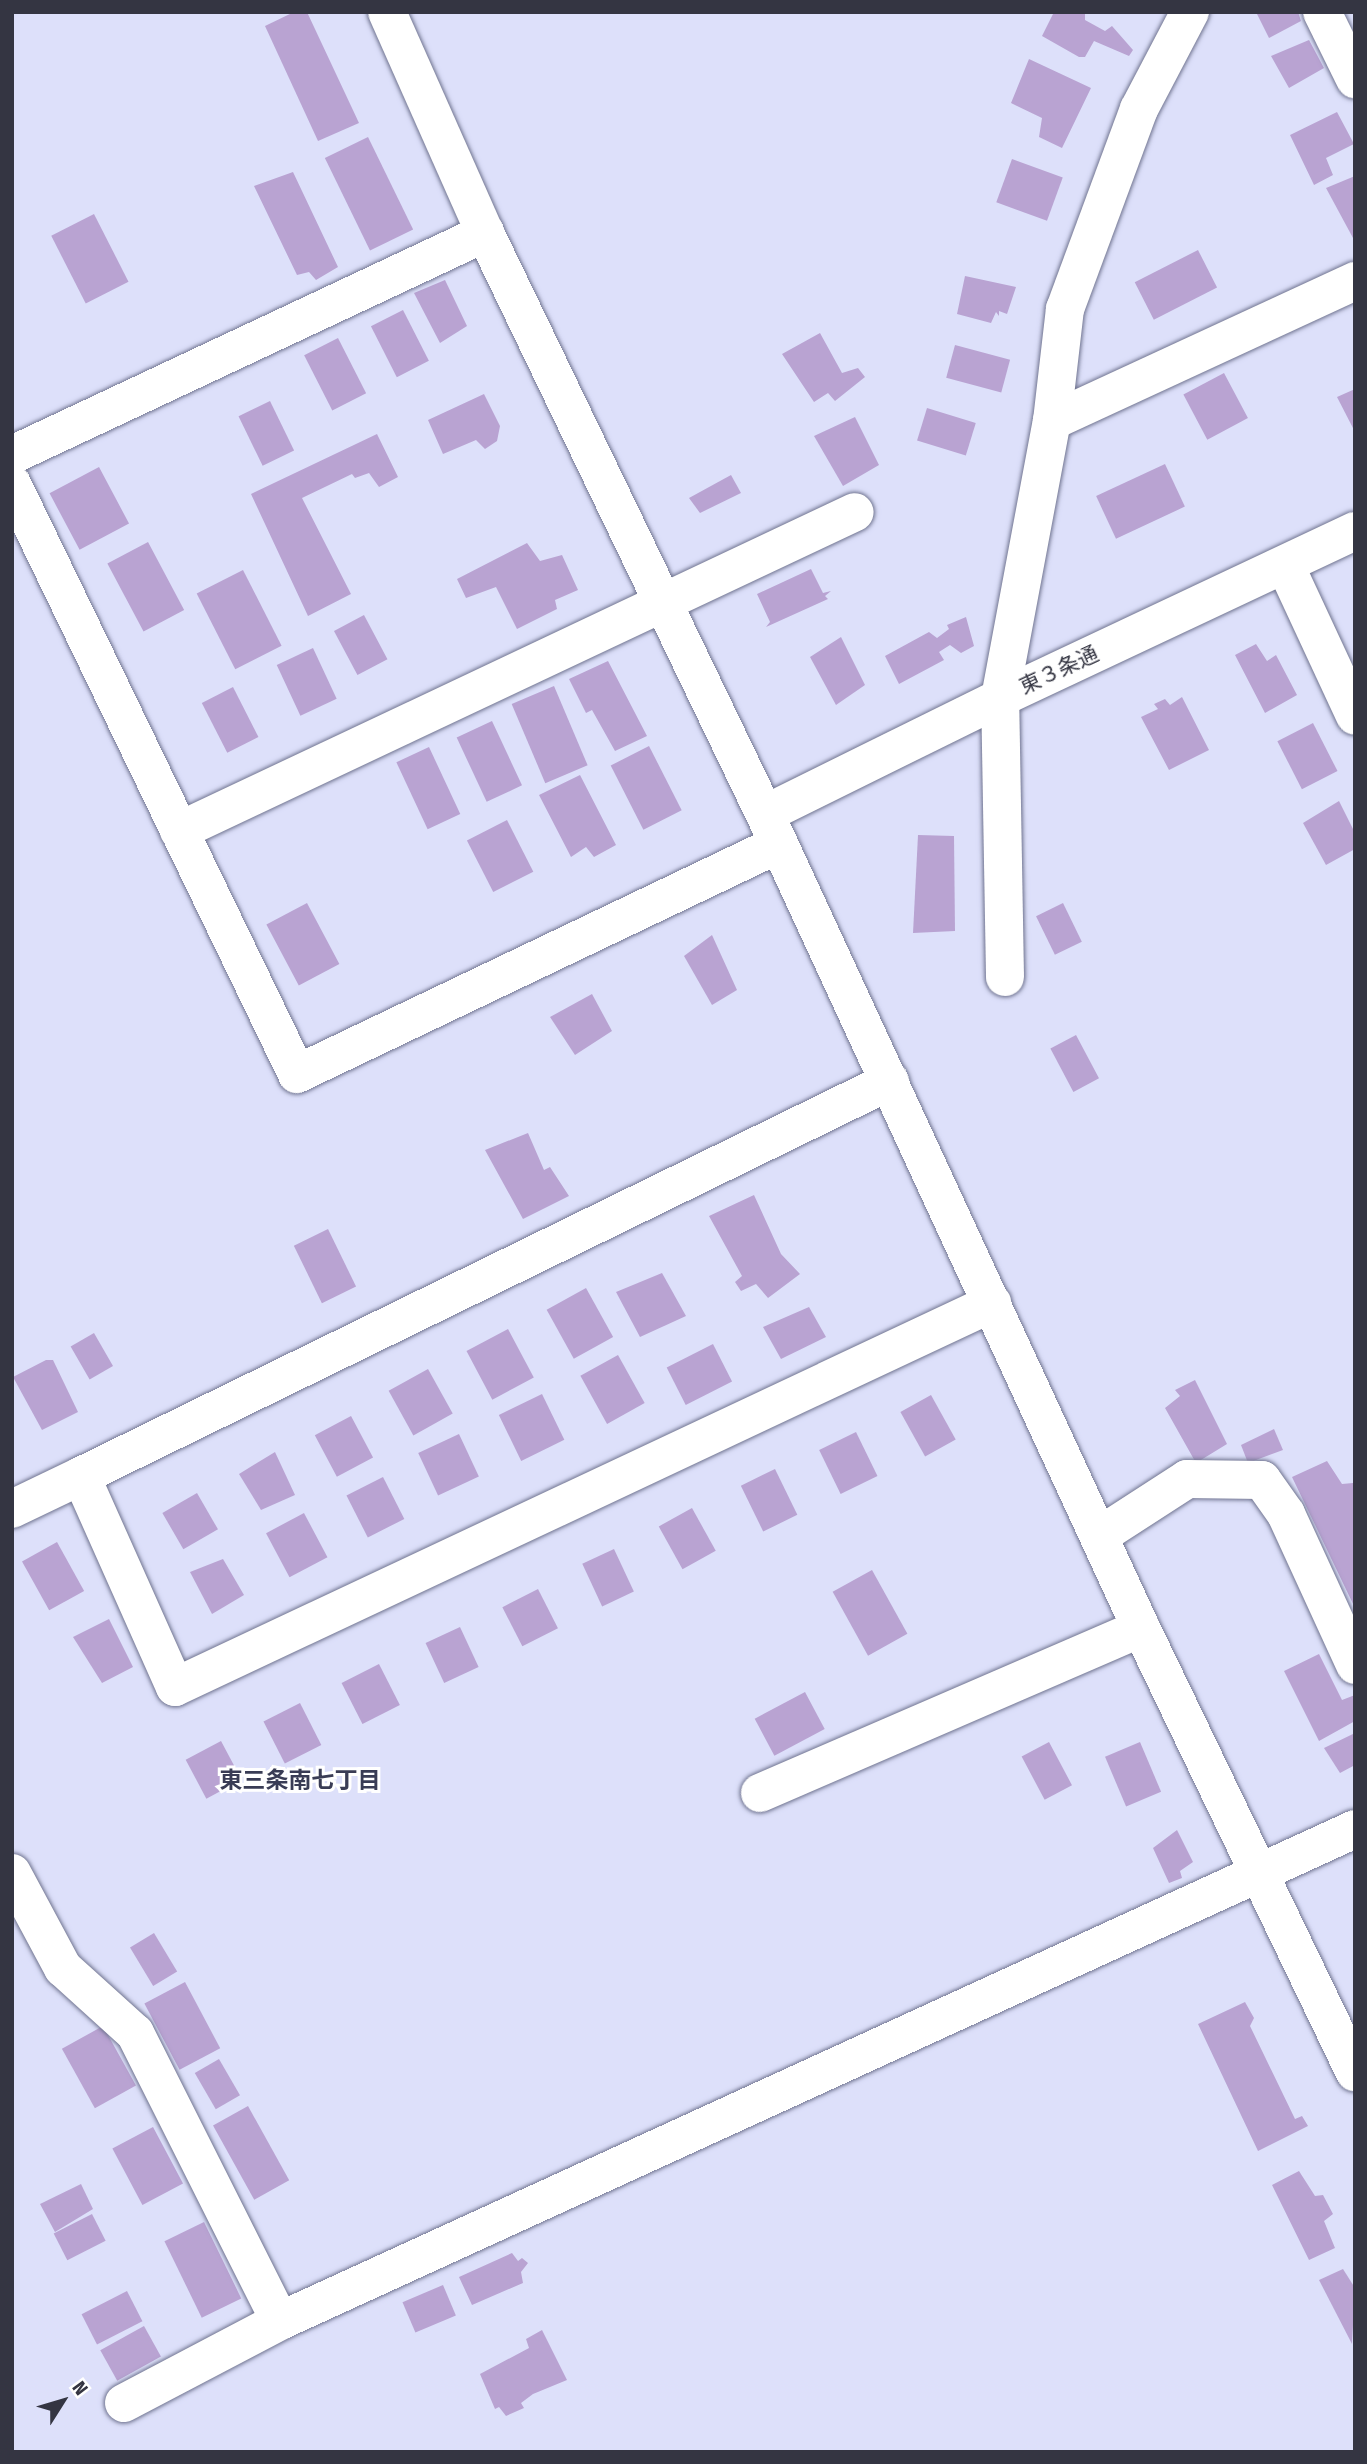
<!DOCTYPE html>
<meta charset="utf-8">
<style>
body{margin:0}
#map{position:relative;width:1367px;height:2464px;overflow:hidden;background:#dde0fa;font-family:"Fira Sans Condensed","Noto Sans JP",sans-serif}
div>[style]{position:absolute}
.building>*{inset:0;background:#b9a3d2;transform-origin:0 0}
.roads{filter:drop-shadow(0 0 2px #707490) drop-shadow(0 0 2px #707490)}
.minor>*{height:38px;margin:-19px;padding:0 19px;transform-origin:19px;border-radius:19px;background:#fff}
span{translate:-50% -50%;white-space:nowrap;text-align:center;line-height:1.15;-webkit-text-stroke:6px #fff;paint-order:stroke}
.street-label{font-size:21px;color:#343542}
.neighbourhood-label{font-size:23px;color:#393c55;font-weight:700}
.frame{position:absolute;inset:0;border:14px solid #343542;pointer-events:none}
.north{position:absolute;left:28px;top:2366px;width:70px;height:70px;-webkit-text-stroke:5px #fff;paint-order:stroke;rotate:53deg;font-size:19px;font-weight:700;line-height:28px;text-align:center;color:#343542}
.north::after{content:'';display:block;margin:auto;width:24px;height:32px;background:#343542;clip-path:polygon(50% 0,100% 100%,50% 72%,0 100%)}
</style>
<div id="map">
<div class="building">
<div style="clip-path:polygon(294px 12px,307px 12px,359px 123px,318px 141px,265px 26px)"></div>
<div style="clip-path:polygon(1054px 12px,1085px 12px,1085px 20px,1105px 31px,1112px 26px,1133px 50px,1129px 56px,1094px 41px,1085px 57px,1079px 57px,1042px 36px)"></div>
<div style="clip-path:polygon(1256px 12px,1298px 12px,1301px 21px,1269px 38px)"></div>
<div style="clip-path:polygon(1309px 40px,1324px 68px,1289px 88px,1271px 56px)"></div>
<div style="clip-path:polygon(1029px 59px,1091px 88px,1062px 148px,1039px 137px,1042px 118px,1011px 103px)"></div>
<div style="clip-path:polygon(1337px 112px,1354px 144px,1326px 158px,1333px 175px,1314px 185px,1290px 135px)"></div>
<div style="left:368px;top:137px;width:103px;height:48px;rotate:64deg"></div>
<div style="left:1012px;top:159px;width:54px;height:46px;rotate:20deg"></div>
<div style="clip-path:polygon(293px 172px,338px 267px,316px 280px,309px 272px,297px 275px,254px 186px)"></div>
<div style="clip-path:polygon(1355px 176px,1355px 237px,1353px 238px,1326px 188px)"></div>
<div style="left:94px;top:214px;width:76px;height:48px;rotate:63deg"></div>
<div style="left:1198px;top:250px;width:42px;height:71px;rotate:63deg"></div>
<div style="clip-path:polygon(965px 276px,1016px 287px,1007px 314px,999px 311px,999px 316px,996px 312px,991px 323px,957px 314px)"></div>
<div style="clip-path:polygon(445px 280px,467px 326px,440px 343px,414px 293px)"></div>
<div style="left:403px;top:310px;width:57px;height:36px;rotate:63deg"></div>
<div style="clip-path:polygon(820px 333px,842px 373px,858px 368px,865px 377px,835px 401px,828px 393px,814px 402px,782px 354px)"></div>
<div style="left:338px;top:338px;width:62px;height:38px;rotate:63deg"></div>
<div style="left:955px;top:345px;width:57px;height:34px;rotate:15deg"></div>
<div style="left:1224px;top:373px;width:51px;height:46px;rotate:62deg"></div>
<div style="clip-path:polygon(1355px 389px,1355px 432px,1337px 397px)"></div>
<div style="clip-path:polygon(484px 394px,500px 426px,497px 441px,485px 449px,476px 440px,443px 454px,428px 420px)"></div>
<div style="left:270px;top:401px;width:55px;height:35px;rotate:64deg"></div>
<div style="left:927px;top:408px;width:51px;height:34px;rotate:17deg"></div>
<div style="clip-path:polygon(855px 417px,879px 465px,843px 486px,814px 436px)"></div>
<div style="clip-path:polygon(377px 434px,398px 477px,379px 487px,369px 473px,355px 478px,352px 474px,302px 498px,351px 594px,308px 616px,251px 494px)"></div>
<div style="left:1165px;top:464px;width:47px;height:76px;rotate:65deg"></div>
<div style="left:99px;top:467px;width:64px;height:56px;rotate:62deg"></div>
<div style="clip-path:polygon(731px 475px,741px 493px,700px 513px,689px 498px)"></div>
<div style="left:148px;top:542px;width:77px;height:46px;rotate:62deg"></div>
<div style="clip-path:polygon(527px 543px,540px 561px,562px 555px,578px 590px,555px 600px,557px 609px,517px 629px,496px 587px,466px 598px,457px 579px)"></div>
<div style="clip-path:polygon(811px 569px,823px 593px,831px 591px,825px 596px,828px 599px,766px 627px,770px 622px,757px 594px)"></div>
<div style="left:243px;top:570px;width:85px;height:52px;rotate:63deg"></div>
<div style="left:364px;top:615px;width:50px;height:34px;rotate:62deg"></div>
<div style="clip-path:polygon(966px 617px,974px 646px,961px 653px,950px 645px,939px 652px,944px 660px,899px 684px,885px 656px,929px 632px,937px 638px,949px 629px,947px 625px)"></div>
<div style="clip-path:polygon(841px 637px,865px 685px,836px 705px,810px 657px)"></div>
<div style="clip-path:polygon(1256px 644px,1267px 661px,1276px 655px,1297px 695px,1265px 713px,1235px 655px)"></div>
<div style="left:313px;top:648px;width:56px;height:40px;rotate:65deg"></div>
<div style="clip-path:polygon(608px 661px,647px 736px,615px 751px,592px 710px,586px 713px,569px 679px)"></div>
<div style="left:554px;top:686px;width:86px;height:46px;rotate:67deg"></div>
<div style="left:233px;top:687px;width:56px;height:35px;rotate:63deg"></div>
<div style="clip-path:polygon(1182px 697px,1209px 750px,1169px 770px,1141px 717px,1158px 709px,1154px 704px,1165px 699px,1170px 705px)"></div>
<div style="left:492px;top:721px;width:71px;height:39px;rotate:65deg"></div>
<div style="left:1313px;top:723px;width:54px;height:40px;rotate:63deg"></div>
<div style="left:649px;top:746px;width:72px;height:43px;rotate:63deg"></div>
<div style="left:429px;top:747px;width:74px;height:36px;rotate:65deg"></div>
<div style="clip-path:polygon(580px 775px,616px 845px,594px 857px,586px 847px,571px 857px,539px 795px)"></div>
<div style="clip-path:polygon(1339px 801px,1355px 833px,1355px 849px,1326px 865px,1303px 823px)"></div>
<div style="left:507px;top:820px;width:58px;height:45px;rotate:63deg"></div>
<div style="clip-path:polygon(918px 835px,954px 836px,955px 931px,913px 933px)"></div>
<div style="left:307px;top:903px;width:69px;height:46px;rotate:62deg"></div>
<div style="left:1063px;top:903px;width:43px;height:30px;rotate:64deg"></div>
<div style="clip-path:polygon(712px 935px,737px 990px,712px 1005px,684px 956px)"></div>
<div style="clip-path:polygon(592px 994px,612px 1031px,575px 1055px,550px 1017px)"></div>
<div style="left:1076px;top:1035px;width:49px;height:29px;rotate:62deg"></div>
<div style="clip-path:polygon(528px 1133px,544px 1170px,550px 1167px,569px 1196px,523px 1219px,485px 1150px)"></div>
<div style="clip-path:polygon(754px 1195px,781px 1254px,800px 1274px,768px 1298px,756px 1284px,741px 1291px,735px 1282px,742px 1276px,709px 1216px)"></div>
<div style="left:328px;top:1229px;width:64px;height:38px;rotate:64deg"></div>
<div style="clip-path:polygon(662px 1273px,686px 1316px,640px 1337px,616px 1292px)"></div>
<div style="left:586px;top:1288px;width:56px;height:45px;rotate:61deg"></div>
<div style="clip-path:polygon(809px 1307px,826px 1337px,781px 1359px,763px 1327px)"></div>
<div style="left:508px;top:1329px;width:55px;height:47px;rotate:62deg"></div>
<div style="left:94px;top:1333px;width:38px;height:27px;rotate:60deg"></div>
<div style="left:713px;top:1344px;width:42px;height:52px;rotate:63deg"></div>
<div style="left:618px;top:1355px;width:55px;height:43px;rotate:61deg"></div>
<div style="clip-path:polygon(46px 1360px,53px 1360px,78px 1412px,42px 1430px,13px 1377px)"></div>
<div style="left:428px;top:1369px;width:51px;height:45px;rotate:61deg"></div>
<div style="clip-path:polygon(1195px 1380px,1227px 1444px,1196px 1463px,1165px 1408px,1180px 1396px,1175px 1390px)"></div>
<div style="left:542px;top:1394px;width:51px;height:48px;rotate:64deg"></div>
<div style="left:931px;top:1395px;width:51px;height:35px;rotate:61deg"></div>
<div style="left:351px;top:1416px;width:47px;height:41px;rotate:62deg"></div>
<div style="clip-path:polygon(1274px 1429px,1283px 1450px,1248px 1463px,1241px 1445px)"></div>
<div style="left:856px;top:1432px;width:49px;height:41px;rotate:64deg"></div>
<div style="left:459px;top:1434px;width:47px;height:45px;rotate:65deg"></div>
<div style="clip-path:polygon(275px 1452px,295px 1495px,261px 1510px,239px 1474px)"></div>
<div style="clip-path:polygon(1327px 1461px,1342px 1484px,1353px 1483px,1355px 1487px,1355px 1608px,1292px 1477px)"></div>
<div style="left:775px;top:1469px;width:51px;height:38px;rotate:64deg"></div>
<div style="left:383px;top:1477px;width:47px;height:41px;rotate:63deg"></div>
<div style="left:197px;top:1493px;width:42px;height:40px;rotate:60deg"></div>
<div style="left:692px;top:1508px;width:49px;height:38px;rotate:61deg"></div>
<div style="left:304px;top:1513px;width:50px;height:43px;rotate:62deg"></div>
<div style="left:57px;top:1542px;width:56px;height:40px;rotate:61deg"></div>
<div style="left:614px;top:1549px;width:47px;height:35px;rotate:65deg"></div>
<div style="clip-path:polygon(223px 1559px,244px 1595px,212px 1614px,190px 1572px)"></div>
<div style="left:872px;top:1570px;width:73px;height:45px;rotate:61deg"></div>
<div style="left:538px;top:1589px;width:44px;height:40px;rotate:63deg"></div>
<div style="clip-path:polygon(109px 1619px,133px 1667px,102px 1683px,73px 1637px)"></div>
<div style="left:460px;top:1627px;width:44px;height:38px;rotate:65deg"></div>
<div style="clip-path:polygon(1319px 1654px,1342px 1700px,1355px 1695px,1355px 1721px,1319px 1741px,1284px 1671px)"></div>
<div style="left:379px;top:1664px;width:46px;height:42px;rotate:63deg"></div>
<div style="left:805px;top:1692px;width:42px;height:57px;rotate:62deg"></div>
<div style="left:300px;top:1703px;width:47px;height:41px;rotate:63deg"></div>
<div style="clip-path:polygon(1355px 1733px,1355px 1765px,1340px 1773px,1324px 1748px)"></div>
<div style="left:221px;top:1741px;width:44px;height:40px;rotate:62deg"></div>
<div style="left:1049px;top:1742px;width:49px;height:31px;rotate:62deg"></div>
<div style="left:1140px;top:1742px;width:54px;height:38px;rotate:67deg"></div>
<div style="clip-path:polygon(1177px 1830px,1193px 1862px,1180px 1871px,1182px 1878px,1169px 1883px,1153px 1848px)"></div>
<div style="left:154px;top:1933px;width:45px;height:28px;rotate:59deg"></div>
<div style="left:185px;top:1982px;width:75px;height:46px;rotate:62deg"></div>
<div style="clip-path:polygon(1245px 2002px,1254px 2018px,1250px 2026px,1295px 2119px,1302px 2116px,1308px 2126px,1258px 2151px,1198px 2024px)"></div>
<div style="left:103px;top:2026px;width:68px;height:47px;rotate:61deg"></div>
<div style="left:219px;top:2059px;width:42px;height:28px;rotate:60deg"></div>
<div style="left:248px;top:2106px;width:85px;height:40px;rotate:61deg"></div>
<div style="left:153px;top:2127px;width:64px;height:46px;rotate:62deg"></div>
<div style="clip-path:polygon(1299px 2171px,1315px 2196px,1323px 2195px,1333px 2214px,1324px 2221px,1335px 2248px,1309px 2260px,1272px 2185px)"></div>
<div style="clip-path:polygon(81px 2184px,93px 2209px,55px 2232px,40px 2204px)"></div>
<div style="left:92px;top:2214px;width:30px;height:43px;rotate:63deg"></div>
<div style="left:204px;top:2222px;width:85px;height:44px;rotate:64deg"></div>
<div style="clip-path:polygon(512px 2253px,518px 2261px,522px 2258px,528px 2263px,521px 2272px,523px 2283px,472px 2305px,459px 2277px)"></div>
<div style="clip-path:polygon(1343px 2269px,1355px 2288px,1352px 2344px,1319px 2280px)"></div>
<div style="left:443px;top:2285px;width:33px;height:44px;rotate:67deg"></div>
<div style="left:127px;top:2291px;width:34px;height:51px;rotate:63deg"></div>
<div style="left:144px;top:2326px;width:35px;height:50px;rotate:61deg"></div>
<div style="clip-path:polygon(542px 2330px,567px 2380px,533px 2394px,521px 2403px,524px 2408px,506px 2416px,499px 2407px,495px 2409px,480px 2374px,529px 2348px,526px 2339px)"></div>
</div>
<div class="roads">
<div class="minor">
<div style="left:387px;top:12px;width:242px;rotate:66.1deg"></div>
<div style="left:485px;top:233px;width:678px;rotate:64.3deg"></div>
<div style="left:779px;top:844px;width:864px;rotate:65.22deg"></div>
<div style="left:1141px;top:1628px;width:493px;rotate:64.3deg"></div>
<div style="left:1322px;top:12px;width:75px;rotate:63.8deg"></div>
<div style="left:1052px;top:421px;width:334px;rotate:-24.8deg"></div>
<div style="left:12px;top:455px;width:523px;rotate:-25.14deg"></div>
<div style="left:12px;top:484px;width:655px;rotate:64.22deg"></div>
<div style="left:297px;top:1074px;width:534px;rotate:-25.51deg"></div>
<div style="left:1285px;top:565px;width:166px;rotate:65.1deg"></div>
<div style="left:765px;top:814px;width:262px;rotate:-26.3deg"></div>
<div style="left:1000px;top:698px;width:392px;rotate:-25.2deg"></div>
<div style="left:179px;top:831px;width:747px;rotate:-25.26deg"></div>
<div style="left:1005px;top:977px;width:279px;rotate:-91deg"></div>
<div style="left:1000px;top:698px;width:282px;rotate:-79.4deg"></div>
<div style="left:1052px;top:421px;width:113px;rotate:-83.4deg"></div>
<div style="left:1065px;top:309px;width:213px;rotate:-69.7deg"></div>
<div style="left:1139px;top:109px;width:110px;rotate:-62.3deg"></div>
<div style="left:890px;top:1081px;width:900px;rotate:153.98deg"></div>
<div style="left:81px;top:1476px;width:231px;rotate:66deg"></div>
<div style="left:175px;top:1687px;width:903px;rotate:-25.17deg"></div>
<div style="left:12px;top:1509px;width:76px;rotate:-25.6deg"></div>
<div style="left:1099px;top:1536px;width:105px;rotate:-32.9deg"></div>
<div style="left:1187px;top:1479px;width:75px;rotate:0.8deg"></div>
<div style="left:1262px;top:1480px;width:42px;rotate:54.8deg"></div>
<div style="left:1286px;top:1514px;width:166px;rotate:65.4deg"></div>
<div style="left:760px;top:1793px;width:415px;rotate:-23.4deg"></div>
<div style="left:12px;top:1873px;width:108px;rotate:61.8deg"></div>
<div style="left:63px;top:1968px;width:97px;rotate:42.1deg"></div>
<div style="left:135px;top:2033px;width:322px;rotate:63.3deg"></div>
<div style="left:124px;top:2403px;width:176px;rotate:-27.7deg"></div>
<div style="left:280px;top:2321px;width:1182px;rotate:-24.59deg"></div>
</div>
</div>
<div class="street-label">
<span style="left:1059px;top:670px;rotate:-25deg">東３条通</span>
</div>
<div class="neighbourhood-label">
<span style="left:300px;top:1780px">東三条南七丁目</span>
</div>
<div class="frame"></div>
<div class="north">N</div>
</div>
